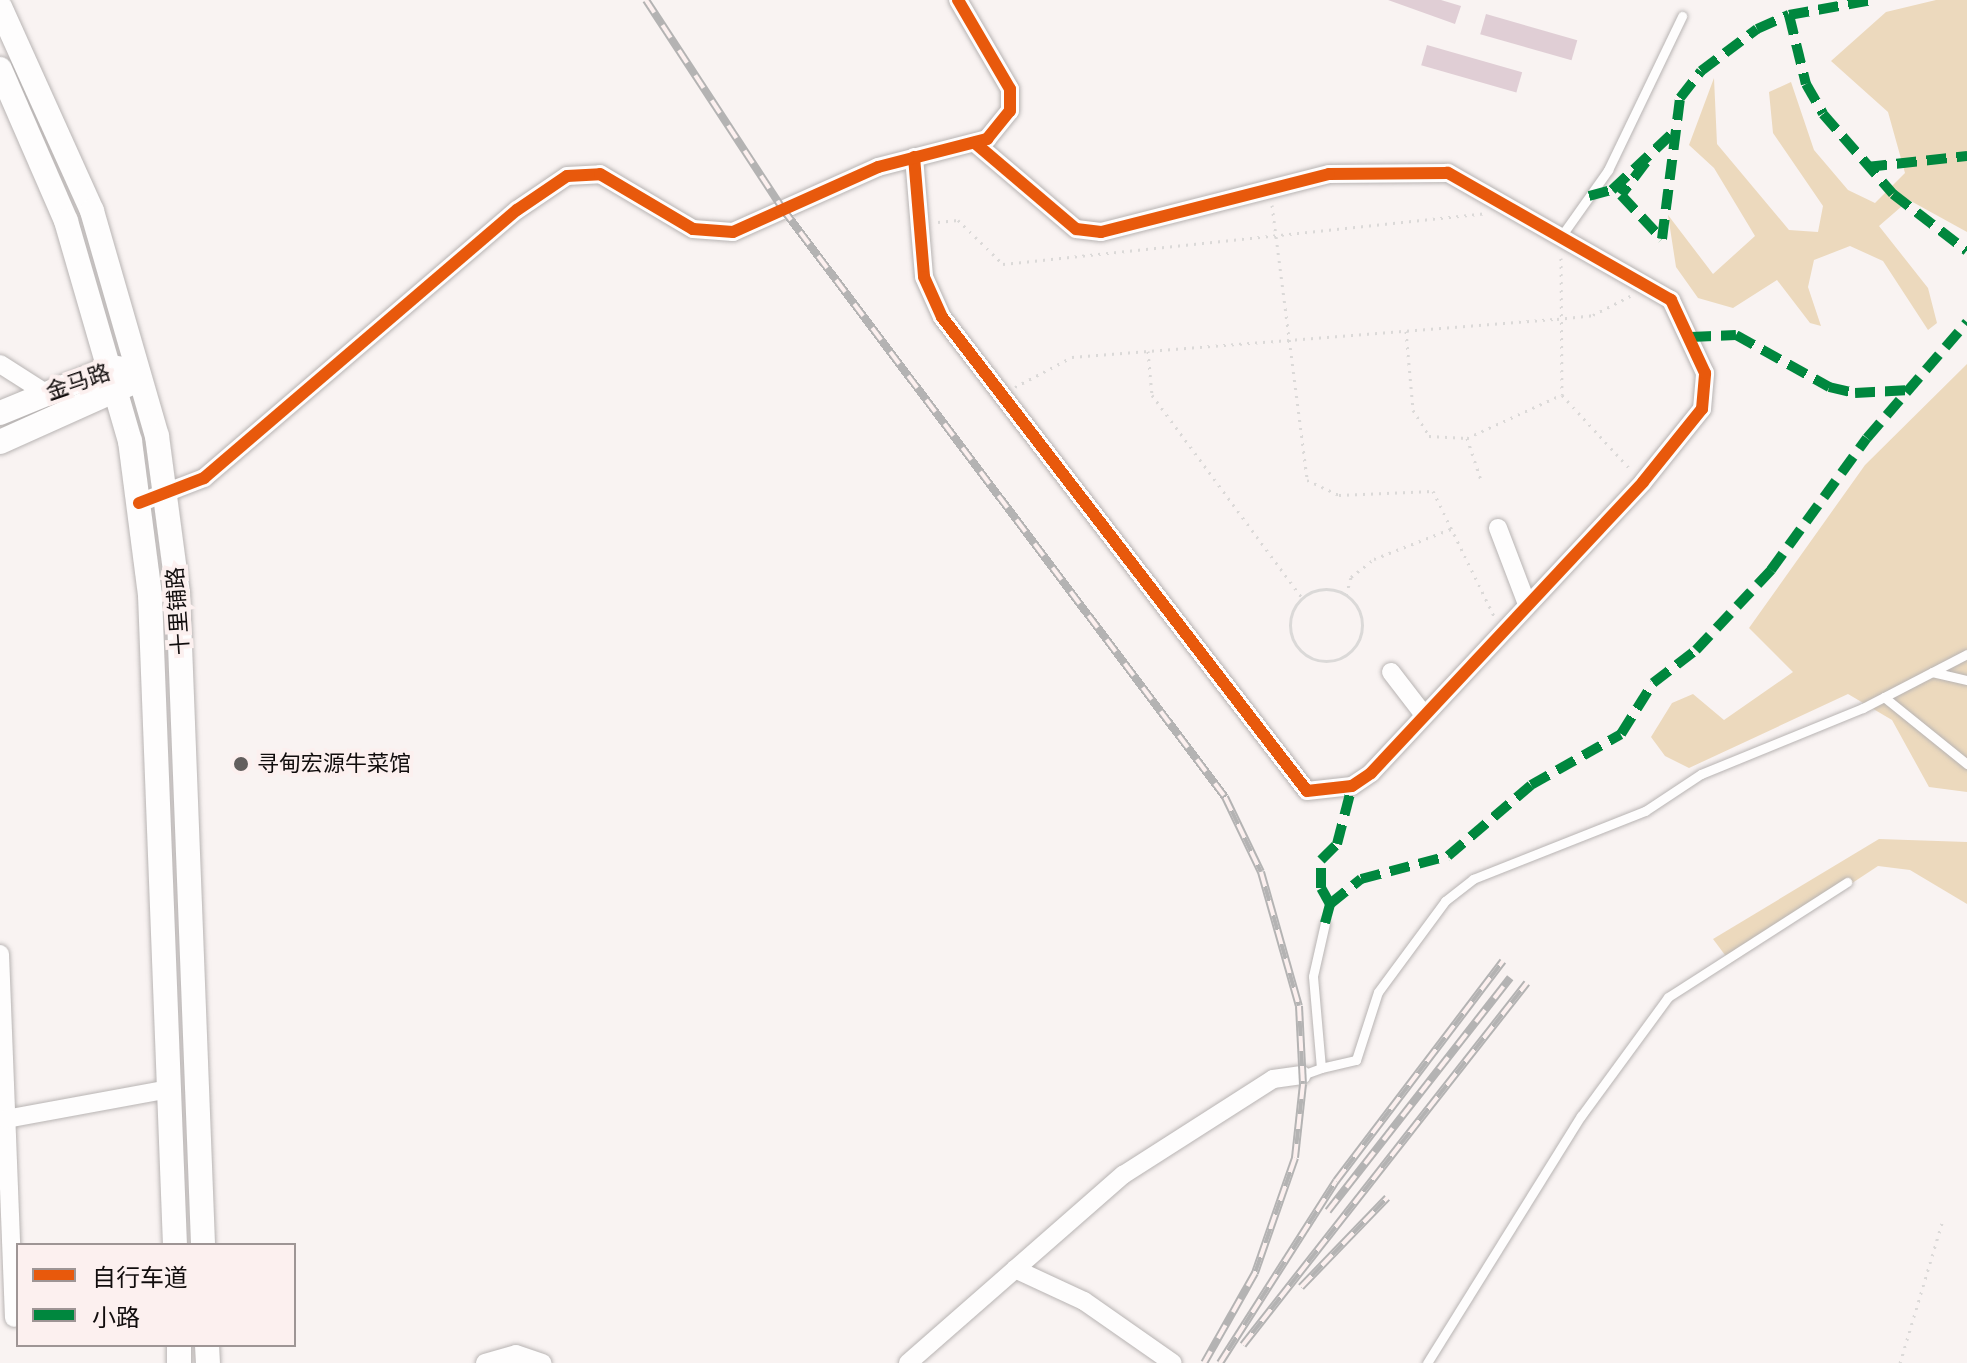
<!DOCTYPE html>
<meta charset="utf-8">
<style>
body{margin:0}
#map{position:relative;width:1967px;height:1363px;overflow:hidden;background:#f9f3f2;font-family:"Libre Baskerville","Noto Sans SC",serif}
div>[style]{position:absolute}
.green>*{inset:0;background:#ecd9bd}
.building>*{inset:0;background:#e0ced5;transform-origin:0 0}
.path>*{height:3px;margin-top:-1.5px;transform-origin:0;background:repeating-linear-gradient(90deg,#dbd9d8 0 2px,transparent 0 8px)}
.path>.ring{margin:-1.5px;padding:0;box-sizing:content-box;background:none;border:3px solid #dbd9d8;border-radius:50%}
.roads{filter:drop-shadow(0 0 2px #b8b4b3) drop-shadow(0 0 2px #b8b4b3)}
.service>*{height:9px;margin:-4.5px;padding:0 4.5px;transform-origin:4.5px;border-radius:4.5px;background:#fefdfd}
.minor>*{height:18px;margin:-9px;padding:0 9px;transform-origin:9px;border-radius:9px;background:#fefdfd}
.secondary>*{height:24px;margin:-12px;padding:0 12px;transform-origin:12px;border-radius:12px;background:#fefdfd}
.rail>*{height:8px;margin-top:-4px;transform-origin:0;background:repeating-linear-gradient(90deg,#fcf0ef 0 15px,#b4b3b3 0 30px);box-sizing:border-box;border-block:2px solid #b4b3b3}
.quiet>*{height:10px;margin-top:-5px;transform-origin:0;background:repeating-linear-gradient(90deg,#00873e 0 20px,transparent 0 30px)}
.cycleway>*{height:12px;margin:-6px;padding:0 6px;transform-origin:6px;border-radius:6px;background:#e8590c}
.dots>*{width:22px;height:22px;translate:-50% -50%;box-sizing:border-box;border:4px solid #fcf0ef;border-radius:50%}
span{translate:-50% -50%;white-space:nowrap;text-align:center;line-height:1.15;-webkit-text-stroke:8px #fcf0ef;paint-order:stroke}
.street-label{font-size:22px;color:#110d0d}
.poi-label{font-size:22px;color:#110d0d}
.left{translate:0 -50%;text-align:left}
.legend{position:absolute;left:16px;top:1243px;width:280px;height:104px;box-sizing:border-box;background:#fcf0ef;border:2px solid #9e9595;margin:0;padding:10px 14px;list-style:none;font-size:24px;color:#110d0d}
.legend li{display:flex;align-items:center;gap:16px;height:40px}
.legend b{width:40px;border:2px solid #9e9595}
</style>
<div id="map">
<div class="green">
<div style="clip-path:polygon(1936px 0,1967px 0,1967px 232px,1909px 200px,1879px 226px,1928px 288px,1937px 323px,1928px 330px,1883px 261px,1850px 246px,1814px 260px,1808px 287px,1821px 326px,1810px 323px,1777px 280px,1733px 308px,1698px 298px,1676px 267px,1668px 215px,1713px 274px,1755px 236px,1714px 168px,1689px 145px,1714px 78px,1717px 144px,1789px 230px,1818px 232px,1823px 206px,1773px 133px,1769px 92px,1791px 82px,1814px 150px,1848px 190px,1875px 203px,1905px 173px,1888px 112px,1831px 61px,1886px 12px)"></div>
<div style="clip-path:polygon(1967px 364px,1967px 792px,1929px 787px,1892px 720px,1848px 694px,1689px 768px,1665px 756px,1651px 737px,1672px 703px,1693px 694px,1724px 720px,1793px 672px,1749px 628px,1865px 465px)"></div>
<div style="clip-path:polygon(1879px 839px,1967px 842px,1967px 904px,1910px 870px,1878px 866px,1731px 963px,1713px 939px)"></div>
</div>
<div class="building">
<div style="clip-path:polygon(1388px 0,1441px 0,1461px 6px,1455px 24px)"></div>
<div style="left:1486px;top:14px;width:95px;height:21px;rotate:16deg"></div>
<div style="left:1427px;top:45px;width:99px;height:21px;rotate:16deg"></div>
</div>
<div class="path">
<div style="left:1272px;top:205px;width:277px;rotate:82.7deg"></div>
<div style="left:1307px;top:480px;width:35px;rotate:25deg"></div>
<div style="left:1339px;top:495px;width:94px;rotate:-2.4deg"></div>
<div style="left:1433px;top:491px;width:139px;rotate:64deg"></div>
<div style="left:938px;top:222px;width:20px;rotate:-6deg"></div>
<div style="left:958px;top:220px;width:63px;rotate:44.4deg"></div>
<div style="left:1003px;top:264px;width:485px;rotate:-6deg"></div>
<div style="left:1561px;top:258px;width:137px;rotate:89.6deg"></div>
<div style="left:1562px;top:395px;width:103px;rotate:47.4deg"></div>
<div style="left:1406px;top:331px;width:79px;rotate:84.9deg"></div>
<div style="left:1413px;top:410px;width:31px;rotate:58deg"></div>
<div style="left:1429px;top:436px;width:38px;rotate:3deg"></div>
<div style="left:1467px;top:438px;width:103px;rotate:-24.6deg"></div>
<div style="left:1148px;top:351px;width:44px;rotate:84.8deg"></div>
<div style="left:1152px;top:395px;width:252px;rotate:53.5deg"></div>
<div style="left:1015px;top:387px;width:64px;rotate:-27.8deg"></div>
<div style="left:1072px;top:357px;width:486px;rotate:-4.5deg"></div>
<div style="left:1557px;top:319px;width:36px;rotate:-6deg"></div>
<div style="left:1593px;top:315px;width:42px;rotate:-27.2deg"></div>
<div style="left:1467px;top:438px;width:47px;rotate:71.6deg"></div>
<div class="ring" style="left:1290px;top:589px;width:69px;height:69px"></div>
<div style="left:1346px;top:595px;width:19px;rotate:-74deg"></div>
<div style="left:1351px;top:577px;width:29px;rotate:-38deg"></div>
<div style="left:1374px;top:559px;width:85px;rotate:-21.4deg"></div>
<div style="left:1900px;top:1363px;width:146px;rotate:-73.3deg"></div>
</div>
<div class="roads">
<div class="service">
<div style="left:1562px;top:235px;width:80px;rotate:-54.7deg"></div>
<div style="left:1608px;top:170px;width:171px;rotate:-64.3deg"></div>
<div style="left:1932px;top:672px;width:36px;rotate:13deg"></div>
<div style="left:1884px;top:697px;width:107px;rotate:38.9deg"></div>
<div style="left:1321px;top:1068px;width:36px;rotate:-13deg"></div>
<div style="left:1356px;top:1060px;width:71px;rotate:-72.1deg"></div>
<div style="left:1378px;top:992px;width:113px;rotate:-53.6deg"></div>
<div style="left:1445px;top:901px;width:36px;rotate:-38deg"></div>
<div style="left:1473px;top:879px;width:185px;rotate:-21.6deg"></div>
<div style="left:1645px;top:811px;width:67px;rotate:-33.5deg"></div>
<div style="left:1701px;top:774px;width:175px;rotate:-22.2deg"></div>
<div style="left:1863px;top:708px;width:117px;rotate:-27.4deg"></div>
<div style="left:1302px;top:1075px;width:20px;rotate:-20deg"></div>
<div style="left:1321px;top:1068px;width:92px;rotate:-95deg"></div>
<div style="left:1313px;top:976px;width:54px;rotate:-77.2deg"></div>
<div style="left:1427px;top:1363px;width:291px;rotate:-58.1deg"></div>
<div style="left:1581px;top:1116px;width:147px;rotate:-53.8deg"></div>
<div style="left:1668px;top:997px;width:213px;rotate:-32.7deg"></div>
</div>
<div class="minor">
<div style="left:914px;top:157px;width:120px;rotate:85.2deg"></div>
<div style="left:924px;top:277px;width:44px;rotate:65.8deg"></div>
<div style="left:942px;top:317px;width:598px;rotate:52.4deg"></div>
<div style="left:1307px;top:791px;width:45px;rotate:-6.3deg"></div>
<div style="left:1352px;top:786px;width:23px;rotate:-34deg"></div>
<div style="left:1371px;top:773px;width:398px;rotate:-46.9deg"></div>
<div style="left:1643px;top:482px;width:94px;rotate:-51.1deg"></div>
<div style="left:1702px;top:409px;width:36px;rotate:-85deg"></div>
<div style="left:1705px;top:373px;width:81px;rotate:-115deg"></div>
<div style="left:1671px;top:300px;width:257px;rotate:-150.3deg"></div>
<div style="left:1448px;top:173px;width:119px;rotate:179.5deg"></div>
<div style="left:1329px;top:174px;width:235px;rotate:165.7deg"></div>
<div style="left:1101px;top:232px;width:25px;rotate:-173deg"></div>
<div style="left:1076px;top:229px;width:133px;rotate:-139.6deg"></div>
<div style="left:0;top:364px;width:52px;rotate:32.5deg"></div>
<div style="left:139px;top:503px;width:70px;rotate:-21deg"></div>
<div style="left:204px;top:478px;width:412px;rotate:-40.6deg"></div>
<div style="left:517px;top:210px;width:60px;rotate:-34.2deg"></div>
<div style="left:567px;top:176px;width:33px;rotate:-3deg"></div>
<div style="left:600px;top:174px;width:108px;rotate:30.6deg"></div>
<div style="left:693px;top:229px;width:40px;rotate:4.3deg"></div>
<div style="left:733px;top:232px;width:159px;rotate:-24.1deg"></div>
<div style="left:878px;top:167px;width:113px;rotate:-14.4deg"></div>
<div style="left:987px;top:139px;width:36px;rotate:-51deg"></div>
<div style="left:1010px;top:111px;width:22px;rotate:-90deg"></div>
<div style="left:1010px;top:89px;width:103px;rotate:-120.3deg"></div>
<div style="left:1498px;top:528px;width:81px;rotate:69.1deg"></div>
<div style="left:1391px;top:672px;width:54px;rotate:52.5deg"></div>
<div style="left:0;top:954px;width:364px;rotate:87.8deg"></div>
<div style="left:6px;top:1119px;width:166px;rotate:-10.4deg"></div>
<div style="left:1015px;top:1269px;width:76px;rotate:24.9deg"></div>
<div style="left:1084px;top:1301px;width:108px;rotate:34.9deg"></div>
<div style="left:485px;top:1363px;width:32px;rotate:-16deg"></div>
<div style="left:516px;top:1354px;width:28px;rotate:19deg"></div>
<div style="left:908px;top:1363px;width:286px;rotate:-41.2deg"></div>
<div style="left:1123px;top:1175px;width:178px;rotate:-32.6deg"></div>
<div style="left:1273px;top:1079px;width:29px;rotate:-8deg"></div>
</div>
<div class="secondary">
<div style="left:0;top:7px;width:224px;rotate:65.7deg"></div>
<div style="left:92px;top:211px;width:234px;rotate:73.9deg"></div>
<div style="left:157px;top:436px;width:158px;rotate:82.4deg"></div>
<div style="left:178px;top:593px;width:652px;rotate:87.8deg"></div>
<div style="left:0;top:69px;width:166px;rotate:66.5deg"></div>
<div style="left:66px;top:221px;width:229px;rotate:73.8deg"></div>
<div style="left:130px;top:441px;width:155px;rotate:82.6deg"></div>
<div style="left:150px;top:595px;width:650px;rotate:87.8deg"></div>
<div style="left:0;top:413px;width:121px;rotate:-22.3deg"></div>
<div style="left:112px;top:367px;width:17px;rotate:10deg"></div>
<div style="left:0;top:442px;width:141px;rotate:-24.2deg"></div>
<div style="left:179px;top:1345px;width:18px;rotate:90deg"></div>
<div style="left:207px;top:1345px;width:18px;rotate:87deg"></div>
</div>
</div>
<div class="rail">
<div style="left:646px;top:0;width:249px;rotate:56.8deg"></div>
<div style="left:782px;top:208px;width:737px;rotate:53.05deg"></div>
<div style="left:1225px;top:797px;width:83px;rotate:64.4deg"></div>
<div style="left:1261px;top:872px;width:139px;rotate:74.2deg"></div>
<div style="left:1299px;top:1006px;width:78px;rotate:87.1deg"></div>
<div style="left:1303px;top:1084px;width:74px;rotate:96.2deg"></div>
<div style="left:1295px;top:1158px;width:122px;rotate:109.2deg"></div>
<div style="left:1255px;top:1273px;width:103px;rotate:119.5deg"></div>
<div style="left:1328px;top:1211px;width:296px;rotate:-52deg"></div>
<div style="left:1301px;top:1287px;width:124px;rotate:-46deg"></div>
<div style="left:1243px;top:1345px;width:460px;rotate:-51.9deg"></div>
<div style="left:1220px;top:1363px;width:216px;rotate:-57.5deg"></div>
<div style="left:1336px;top:1181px;width:276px;rotate:-52.8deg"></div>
</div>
<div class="quiet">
<div style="left:1789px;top:15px;width:71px;rotate:76.2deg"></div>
<div style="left:1806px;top:84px;width:34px;rotate:60deg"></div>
<div style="left:1823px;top:114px;width:106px;rotate:48.8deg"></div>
<div style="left:1893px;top:194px;width:93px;rotate:37.6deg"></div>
<div style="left:1646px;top:162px;width:41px;rotate:127.1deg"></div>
<div style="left:1621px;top:195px;width:60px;rotate:47deg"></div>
<div style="left:1867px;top:167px;width:101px;rotate:-6.3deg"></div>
<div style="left:1589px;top:196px;width:24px;rotate:-15deg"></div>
<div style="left:1612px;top:190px;width:88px;rotate:-43.2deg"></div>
<div style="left:1662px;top:239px;width:142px;rotate:-82.7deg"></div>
<div style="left:1680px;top:98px;width:34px;rotate:-52deg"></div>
<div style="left:1701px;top:71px;width:70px;rotate:-36.9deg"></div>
<div style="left:1757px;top:29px;width:35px;rotate:-24deg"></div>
<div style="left:1789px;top:15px;width:84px;rotate:-10.2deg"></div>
<div style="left:1691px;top:337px;width:45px;rotate:-2.5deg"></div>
<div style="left:1736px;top:335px;width:107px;rotate:29.2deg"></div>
<div style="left:1829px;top:387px;width:27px;rotate:13deg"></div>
<div style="left:1855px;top:393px;width:55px;rotate:-3.1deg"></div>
<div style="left:1330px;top:904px;width:18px;rotate:-119deg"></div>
<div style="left:1321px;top:888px;width:28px;rotate:-90deg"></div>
<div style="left:1321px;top:860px;width:23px;rotate:-45deg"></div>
<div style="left:1337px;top:844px;width:60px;rotate:-75.5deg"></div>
<div style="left:1325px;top:923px;width:20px;rotate:-75deg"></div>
<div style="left:1330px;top:904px;width:40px;rotate:-39deg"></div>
<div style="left:1361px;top:879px;width:90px;rotate:-14.8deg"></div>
<div style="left:1448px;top:856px;width:109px;rotate:-40.5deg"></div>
<div style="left:1531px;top:785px;width:103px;rotate:-29.5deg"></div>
<div style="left:1621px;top:734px;width:60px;rotate:-57.9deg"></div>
<div style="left:1653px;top:683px;width:54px;rotate:-37.5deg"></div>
<div style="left:1696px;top:650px;width:110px;rotate:-46.8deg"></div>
<div style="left:1771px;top:570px;width:163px;rotate:-54deg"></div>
<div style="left:1867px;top:438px;width:153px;rotate:-49.2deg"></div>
</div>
<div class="cycleway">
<div style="left:914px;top:157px;width:120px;rotate:85.2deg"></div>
<div style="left:924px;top:277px;width:44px;rotate:65.8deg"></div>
<div style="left:942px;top:317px;width:598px;rotate:52.4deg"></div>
<div style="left:1307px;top:791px;width:45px;rotate:-6.3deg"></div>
<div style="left:1352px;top:786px;width:23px;rotate:-34deg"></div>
<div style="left:1371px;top:773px;width:398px;rotate:-46.9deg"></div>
<div style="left:1643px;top:482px;width:94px;rotate:-51.1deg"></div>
<div style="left:1702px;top:409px;width:36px;rotate:-85deg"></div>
<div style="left:1705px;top:373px;width:81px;rotate:-115deg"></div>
<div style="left:1671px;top:300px;width:257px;rotate:-150.3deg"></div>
<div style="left:1448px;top:173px;width:119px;rotate:179.5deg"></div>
<div style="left:1329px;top:174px;width:235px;rotate:165.7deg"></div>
<div style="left:1101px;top:232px;width:25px;rotate:-173deg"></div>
<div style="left:1076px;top:229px;width:133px;rotate:-139.6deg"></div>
<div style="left:139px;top:503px;width:70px;rotate:-21deg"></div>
<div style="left:204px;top:478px;width:412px;rotate:-40.6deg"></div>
<div style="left:517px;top:210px;width:60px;rotate:-34.2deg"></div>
<div style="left:567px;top:176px;width:33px;rotate:-3deg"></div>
<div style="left:600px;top:174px;width:108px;rotate:30.6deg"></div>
<div style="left:693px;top:229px;width:40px;rotate:4.3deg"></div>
<div style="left:733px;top:232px;width:159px;rotate:-24.1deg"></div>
<div style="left:878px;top:167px;width:113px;rotate:-14.4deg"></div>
<div style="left:987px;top:139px;width:36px;rotate:-51deg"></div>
<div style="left:1010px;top:111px;width:22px;rotate:-90deg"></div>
<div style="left:1010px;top:89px;width:103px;rotate:-120.3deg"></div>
</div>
<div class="dots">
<div style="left:241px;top:764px;background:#625e5d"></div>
</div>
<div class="street-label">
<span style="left:78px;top:382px;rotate:-19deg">金马路</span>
<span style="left:178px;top:611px;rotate:-94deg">十里铺路</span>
</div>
<div class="poi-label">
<span class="left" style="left:257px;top:764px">寻甸宏源牛菜馆</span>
</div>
<ul class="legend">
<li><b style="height:10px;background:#e8590c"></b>自行车道</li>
<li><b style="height:10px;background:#00873e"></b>小路</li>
</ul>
</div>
